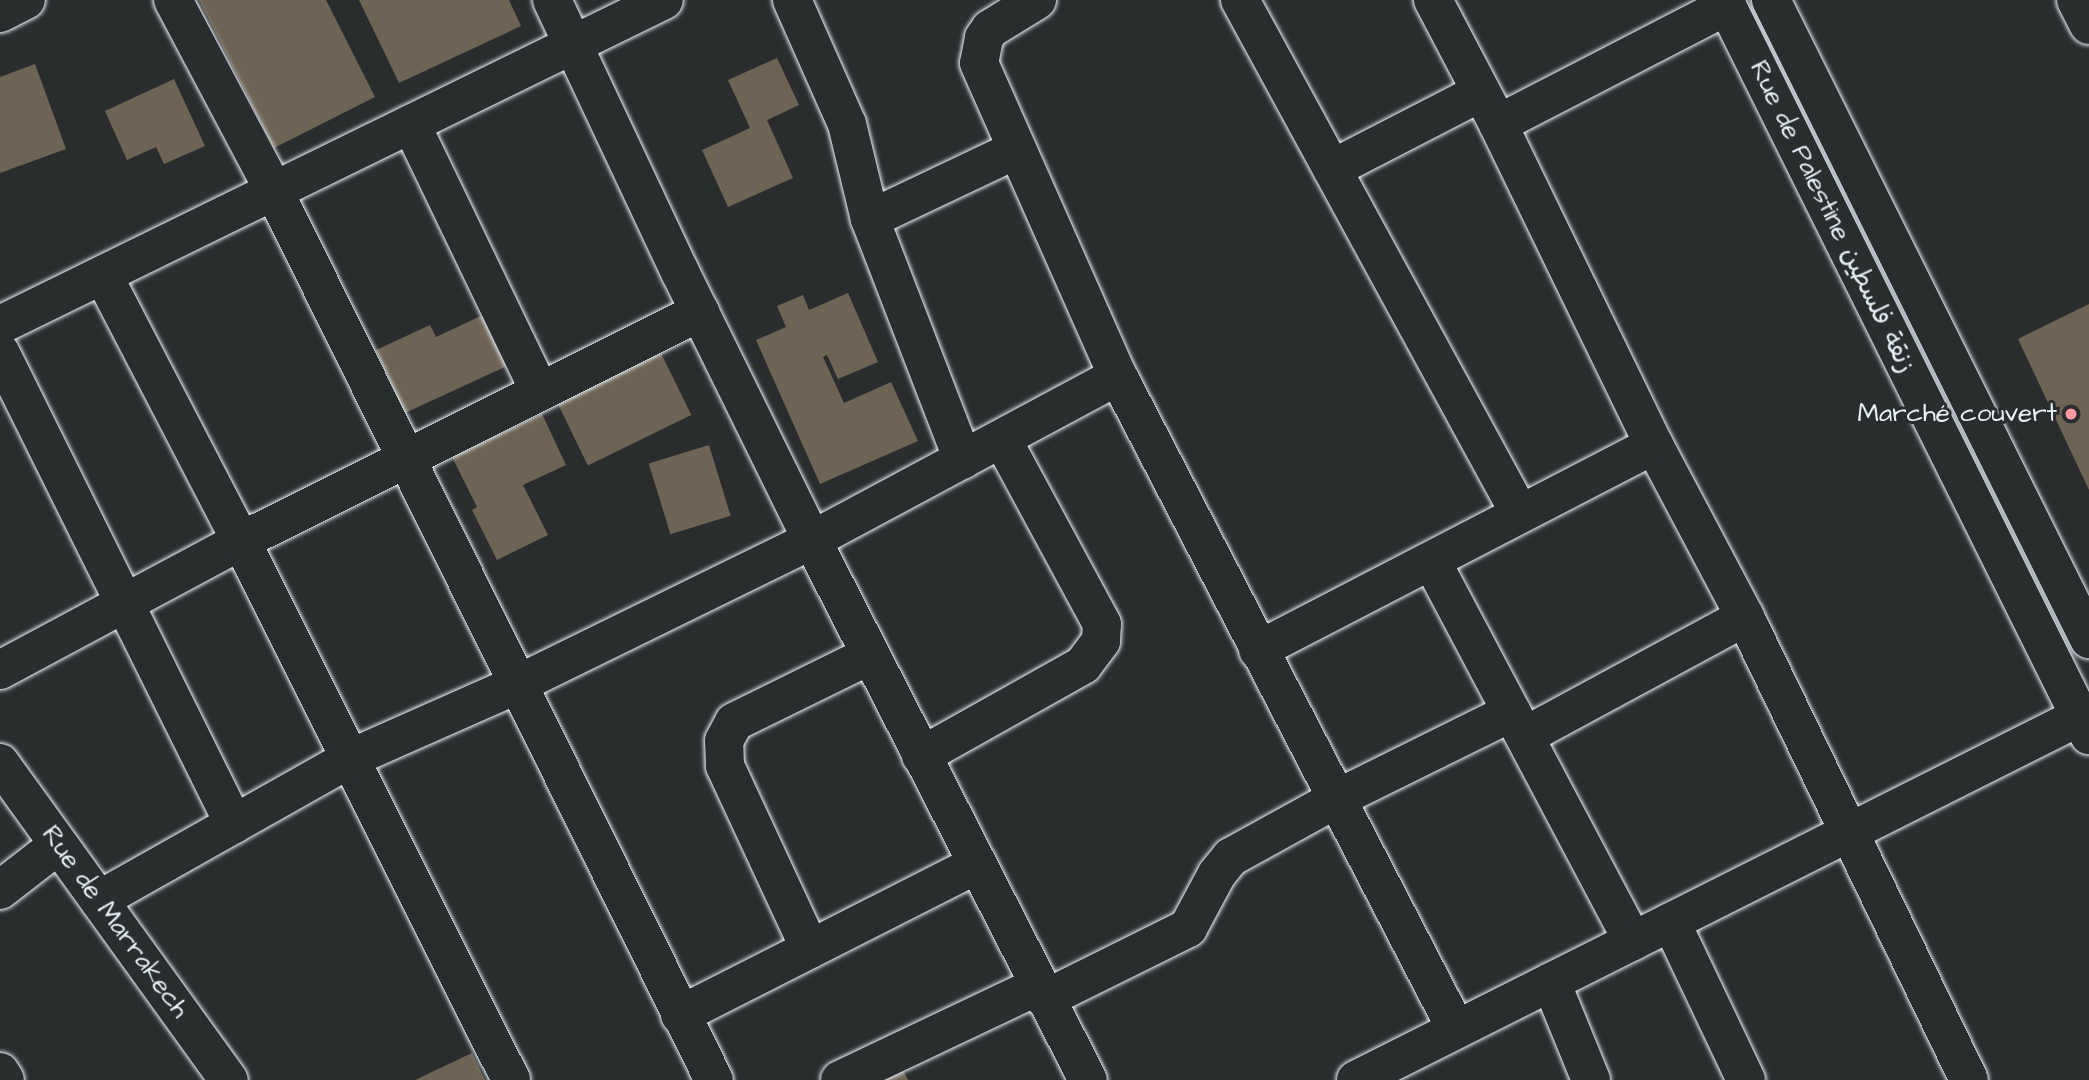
<!DOCTYPE html>
<meta charset="utf-8">
<style>
body{margin:0}
#map{position:relative;width:2089px;height:1080px;overflow:hidden;background:#2a2d2e;font-family:"Architects Daughter","Playpen Sans Arabic",sans-serif}
div>[style]{position:absolute}
.building>*{inset:0;background:#6e6455;transform-origin:0 0}
.roads{filter:drop-shadow(0 0 2px #e8f1f8) drop-shadow(0 0 2px #e8f1f8)}
.minor>*{height:38px;margin:-19px;padding:0 19px;transform-origin:19px;border-radius:19px;background:#2a2d2e}
.major>*{height:38px;margin:-19px;padding:0 19px;transform-origin:19px;border-radius:19px;background:#2a2d2e}
.dots>*{width:19px;height:19px;translate:-50% -50%;box-sizing:border-box;border:4px solid #2a2d2e;border-radius:50%}
span{translate:-50% -50%;white-space:nowrap;text-align:center;line-height:1.15;-webkit-text-stroke:6px #2a2d2e;paint-order:stroke}
.street-label{font-size:26px;color:#e8f1f8}
.poi-label{font-size:26px;color:#e8f1f8}
.right{translate:-100% -50%;text-align:right}
</style>
<div id="map">
<div class="building">
<div style="clip-path:polygon(199px 0,326px 0,375px 97px,274px 148px)"></div>
<div style="clip-path:polygon(359px 0,509px 0,521px 26px,399px 83px)"></div>
<div style="clip-path:polygon(777px 58px,799px 105px,767px 120px,793px 178px,728px 207px,702px 150px,750px 128px,728px 80px)"></div>
<div style="clip-path:polygon(35px 64px,66px 149px,0 173px,0 77px)"></div>
<div style="clip-path:polygon(174px 79px,205px 146px,164px 164px,156px 147px,127px 160px,105px 111px)"></div>
<div style="clip-path:polygon(848px 293px,878px 362px,838px 379px,827px 355px,823px 357px,844px 403px,891px 382px,918px 441px,820px 484px,756px 340px,786px 327px,777px 306px,803px 295px,809px 310px)"></div>
<div style="clip-path:polygon(2089px 304px,2089px 490px,2018px 339px)"></div>
<div style="clip-path:polygon(485px 314px,509px 365px,405px 413px,376px 350px,430px 325px,436px 337px)"></div>
<div style="left:661px;top:353px;width:69px;height:115px;rotate:64deg"></div>
<div style="clip-path:polygon(542px 414px,566px 465px,523px 485px,548px 535px,497px 560px,472px 510px,477px 507px,452px 457px)"></div>
<div style="left:709px;top:445px;width:74px;height:63px;rotate:73deg"></div>
<div style="clip-path:polygon(472px 1053px,485px 1080px,415px 1080px)"></div>
<div style="clip-path:polygon(903px 1070px,908px 1080px,881px 1080px)"></div>
</div>
<div class="roads">
<div class="minor">
<div style="left:173px;top:0;width:214px;rotate:62.1deg"></div>
<div style="left:273px;top:189px;width:994px;rotate:63.67deg"></div>
<div style="left:552px;top:0;width:301px;rotate:64.8deg"></div>
<div style="left:680px;top:272px;width:299px;rotate:63.8deg"></div>
<div style="left:812px;top:540px;width:606px;rotate:62.93deg"></div>
<div style="left:792px;top:0;width:136px;rotate:66.1deg"></div>
<div style="left:847px;top:124px;width:98px;rotate:76.4deg"></div>
<div style="left:870px;top:219px;width:258px;rotate:68.9deg"></div>
<div style="left:1037px;top:0;width:55px;rotate:148.3deg"></div>
<div style="left:990px;top:29px;width:11px;rotate:124deg"></div>
<div style="left:984px;top:38px;width:25px;rotate:101deg"></div>
<div style="left:979px;top:63px;width:342px;rotate:66.1deg"></div>
<div style="left:1118px;top:376px;width:735px;rotate:62.63deg"></div>
<div style="left:1240px;top:0;width:585px;rotate:61.42deg"></div>
<div style="left:1433px;top:0;width:140px;rotate:62.3deg"></div>
<div style="left:1498px;top:124px;width:357px;rotate:64.1deg"></div>
<div style="left:1654px;top:445px;width:195px;rotate:62.1deg"></div>
<div style="left:1745px;top:617px;width:514px;rotate:64.18deg"></div>
<div style="left:2076px;top:0;width:28px;rotate:63deg"></div>
<div style="left:411px;top:124px;width:297px;rotate:64.3deg"></div>
<div style="left:1498px;top:124px;width:258px;rotate:-27.3deg"></div>
<div style="left:1332px;top:169px;width:165px;rotate:-27.3deg"></div>
<div style="left:870px;top:219px;width:161px;rotate:-25.4deg"></div>
<div style="left:103px;top:275px;width:300px;rotate:62.6deg"></div>
<div style="left:241px;top:541px;width:603px;rotate:63.39deg"></div>
<div style="left:0;top:325px;width:739px;rotate:-26.08deg"></div>
<div style="left:0;top:352px;width:527px;rotate:63.63deg"></div>
<div style="left:1432px;top:562px;width:429px;rotate:62.1deg"></div>
<div style="left:1258px;top:650px;width:446px;rotate:-27.4deg"></div>
<div style="left:0;top:670px;width:273px;rotate:-28.2deg"></div>
<div style="left:241px;top:541px;width:513px;rotate:-26.52deg"></div>
<div style="left:1525px;top:736px;width:250px;rotate:-28.4deg"></div>
<div style="left:921px;top:756px;width:186px;rotate:-29.3deg"></div>
<div style="left:1083px;top:665px;width:30px;rotate:-53deg"></div>
<div style="left:1101px;top:641px;width:17px;rotate:-87deg"></div>
<div style="left:1102px;top:624px;width:210px;rotate:-118.4deg"></div>
<div style="left:0;top:763px;width:391px;rotate:54.2deg"></div>
<div style="left:0;top:890px;width:73px;rotate:-37.8deg"></div>
<div style="left:99px;top:900px;width:287px;rotate:-29.4deg"></div>
<div style="left:349px;top:759px;width:185px;rotate:-23.9deg"></div>
<div style="left:518px;top:684px;width:327px;rotate:-26.1deg"></div>
<div style="left:812px;top:540px;width:347px;rotate:-28.2deg"></div>
<div style="left:1671px;top:922px;width:175px;rotate:64.6deg"></div>
<div style="left:810px;top:949px;width:202px;rotate:-114.9deg"></div>
<div style="left:725px;top:766px;width:25px;rotate:-92deg"></div>
<div style="left:724px;top:741px;width:21px;rotate:-62deg"></div>
<div style="left:734px;top:722px;width:152px;rotate:-26.2deg"></div>
<div style="left:1551px;top:982px;width:106px;rotate:67.8deg"></div>
<div style="left:1045px;top:999px;width:160px;rotate:-26.4deg"></div>
<div style="left:1188px;top:928px;width:61px;rotate:-61.8deg"></div>
<div style="left:1217px;top:874px;width:22px;rotate:-51deg"></div>
<div style="left:1231px;top:857px;width:120px;rotate:-28.9deg"></div>
<div style="left:1336px;top:799px;width:196px;rotate:-26.3deg"></div>
<div style="left:680px;top:1015px;width:332px;rotate:-26.9deg"></div>
<div style="left:0;top:1072px;width:9px;rotate:58deg"></div>
<div style="left:840px;top:1080px;width:219px;rotate:-25.4deg"></div>
<div style="left:1356px;top:1080px;width:820px;rotate:-26.66deg"></div>
</div>
<div class="major">
<div style="left:1724px;top:0;width:821px;rotate:63.59deg"></div>
<div style="left:1771px;top:0;width:714px;rotate:63.54deg"></div>
<div style="left:0;top:13px;width:29px;rotate:-27deg"></div>
</div>
</div>
<div class="dots">
<div style="left:2071px;top:414px;background:#ff9aa2"></div>
</div>
<div class="street-label">
<span style="left:1832px;top:217px;rotate:64deg">Rue de Palestine زنقة فلسطين</span>
<span style="left:115px;top:922px;rotate:54deg">Rue de Marrakech</span>
</div>
<div class="poi-label">
<span class="right" style="left:2057px;top:414px">Marché couvert</span>
</div>
</div>
